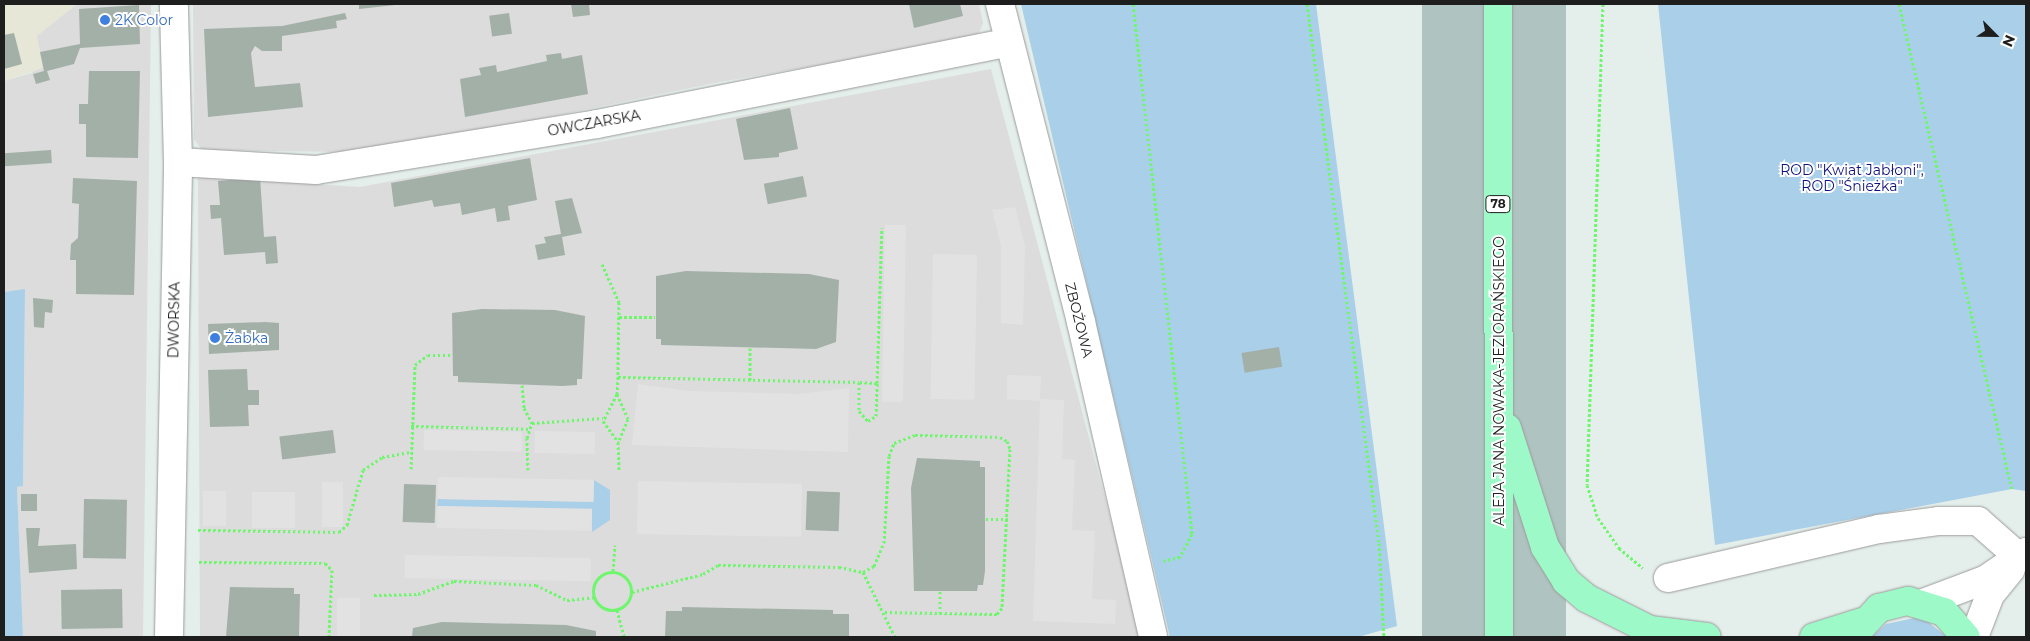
<!DOCTYPE html>
<meta charset="utf-8">
<style>
body{margin:0}
#map{position:relative;width:2030px;height:641px;overflow:hidden;background:#e4eeea;font-family:Montserrat,sans-serif}
div>[style]{position:absolute}
.residential>*{inset:0;background:#dbdcdb}
.industrial>*{inset:0;background:#e6e7d6}
.construction>*{inset:0;background:#afc3c1;transform-origin:0 0}
.grass>*{inset:0;background:#aacfe8}
.parking>*{inset:0;background:#e2e2e2;transform-origin:0 0}
.building>*{inset:0;background:#a3b0a8;transform-origin:0 0}
.path>*{height:3px;margin-top:-1.5px;transform-origin:0;background:repeating-linear-gradient(90deg,#6ef66d 0 2.5px,transparent 0 5px)}
.path>.ring{margin:-1.5px;padding:0;box-sizing:content-box;background:none;border:3px solid #6ef66d;border-radius:50%}
.roads{filter:drop-shadow(0 0 1px #9b9b9b) drop-shadow(0 0 1px #9b9b9b)}
.minor>*{height:28px;margin:-14px;padding:0 14px;transform-origin:14px;border-radius:14px;background:#fff}
.major>*{height:28px;margin:-14px;padding:0 14px;transform-origin:14px;border-radius:14px;background:#9ef9c8}
.dots>*{width:14px;height:14px;translate:-50% -50%;box-sizing:border-box;border:2px solid #fff;border-radius:50%}
span{translate:-50% -50%;white-space:nowrap;text-align:center;line-height:1.15;-webkit-text-stroke:4px #fff;paint-order:stroke}
.shield-label span{padding:1px 4px;background:#fff;border:1px solid;border-radius:4px;-webkit-text-stroke-width:0}
.shield-label{font-size:12px;color:#1e1e1e;font-weight:700}
.shop-label{font-size:14px;color:#366cbe}
.left{translate:0 -50%;text-align:left}
.street-label{font-size:14px;color:#1e1e1e}
.park-label{font-size:14px;color:#0e1179}
.frame{position:absolute;inset:0;border:5px solid #1e1e1e;pointer-events:none}
.north{position:absolute;left:1970px;top:10px;width:50px;height:50px;-webkit-text-stroke:4px #fff;paint-order:stroke;rotate:113deg;font-size:14px;font-weight:700;line-height:20px;text-align:center;color:#1e1e1e}
.north::after{content:'';display:block;margin:auto;width:18px;height:22px;background:#1e1e1e;clip-path:polygon(50% 0,100% 100%,50% 72%,0 100%)}
</style>
<div id="map">
<div class="residential">
<div style="clip-path:polygon(77px 4px,151px 4px,143px 637px,23px 637px,17px 487px,23px 486px,25px 290px,4px 292px,4px 81px,32px 73px,40px 52px,36px 36px)"></div>
<div style="clip-path:polygon(193px 4px,979px 4px,983px 23px,977px 38px,719px 82px,413px 145px,353px 152px,202px 150px,194px 139px)"></div>
<div style="clip-path:polygon(991px 69px,1142px 637px,200px 637px,198px 177px,360px 187px)"></div>
</div>
<div class="industrial">
<div style="clip-path:polygon(4px 4px,77px 4px,37px 36px,43px 68px,4px 81px)"></div>
</div>
<div class="construction">
<div style="left:1422px;top:4px;width:144px;height:633px"></div>
</div>
<div class="grass">
<div style="clip-path:polygon(1021px 4px,1316px 4px,1397px 626px,1358px 637px,1170px 637px)"></div>
<div style="clip-path:polygon(1658px 4px,2026px 4px,2026px 491px,2012px 489px,1715px 545px)"></div>
<div style="clip-path:polygon(25px 289px,23px 486px,17px 487px,23px 637px,4px 637px,4px 292px)"></div>
<div style="clip-path:polygon(594px 480px,610px 490px,610px 520px,592px 532px,592px 510px,437px 506px,438px 499px,593px 502px)"></div>
<div style="clip-path:polygon(1914px 618px,1928px 622px,1947px 637px,1872px 637px,1886px 624px)"></div>
</div>
<div class="parking">
<div style="clip-path:polygon(1015px 207px,1025px 246px,1023px 325px,1001px 323px,1001px 245px,992px 210px)"></div>
<div style="left:906px;top:225px;width:177px;height:21px;rotate:91deg"></div>
<div style="left:933px;top:254px;width:44px;height:145px;rotate:1deg"></div>
<div style="clip-path:polygon(1007px 375px,1041px 376px,1040px 399px,1064px 400px,1062px 459px,1075px 460px,1072px 530px,1095px 531px,1092px 599px,1116px 600px,1115px 624px,1033px 621px,1040px 401px,1007px 399px)"></div>
<div style="clip-path:polygon(638px 384px,688px 391px,799px 394px,849px 388px,848px 452px,632px 445px)"></div>
<div style="left:424px;top:430px;width:98px;height:20px;rotate:1deg"></div>
<div style="left:535px;top:431px;width:60px;height:22px;rotate:1deg"></div>
<div style="left:438px;top:477px;width:156px;height:22px;rotate:1deg"></div>
<div style="left:638px;top:481px;width:164px;height:53px;rotate:1deg"></div>
<div style="left:322px;top:482px;width:21px;height:45px"></div>
<div style="left:203px;top:491px;width:23px;height:35px"></div>
<div style="left:252px;top:492px;width:43px;height:36px"></div>
<div style="left:437px;top:506px;width:155px;height:22px;rotate:1deg"></div>
<div style="left:405px;top:555px;width:186px;height:23px;rotate:1deg"></div>
<div style="left:337px;top:598px;width:23px;height:39px"></div>
</div>
<div class="building">
<div style="clip-path:polygon(359px 4px,395px 4px,395px 5px,359px 9px)"></div>
<div style="clip-path:polygon(571px 4px,589px 4px,590px 15px,573px 17px)"></div>
<div style="clip-path:polygon(909px 4px,960px 4px,963px 16px,914px 28px)"></div>
<div style="clip-path:polygon(139px 5px,140px 44px,80px 48px,74px 64px,47px 71px,50px 80px,36px 84px,33px 74px,44px 71px,40px 52px,80px 44px,79px 9px)"></div>
<div style="clip-path:polygon(345px 13px,347px 19px,336px 21px,337px 28px,282px 36px,282px 51px,262px 51px,255px 46px,251px 53px,255px 87px,300px 83px,303px 107px,208px 117px,204px 29px,282px 26px)"></div>
<div style="left:509px;top:13px;width:21px;height:20px;rotate:82deg"></div>
<div style="clip-path:polygon(14px 33px,22px 64px,4px 69px,4px 35px)"></div>
<div style="clip-path:polygon(561px 53px,562px 59px,582px 55px,588px 94px,465px 117px,460px 79px,481px 75px,479px 68px,496px 65px,497px 72px,547px 61px,546px 55px)"></div>
<div style="clip-path:polygon(89px 71px,140px 71px,138px 158px,86px 157px,86px 124px,79px 124px,79px 104px,88px 104px)"></div>
<div style="clip-path:polygon(790px 108px,798px 149px,779px 153px,779px 157px,744px 160px,736px 119px)"></div>
<div style="left:51px;top:150px;width:13px;height:47px;rotate:86deg"></div>
<div style="clip-path:polygon(530px 158px,537px 200px,508px 206px,510px 220px,497px 222px,495px 208px,462px 215px,460px 203px,434px 207px,432px 200px,394px 207px,391px 183px)"></div>
<div style="left:803px;top:176px;width:21px;height:40px;rotate:79deg"></div>
<div style="clip-path:polygon(260px 177px,264px 237px,276px 236px,278px 263px,266px 264px,265px 252px,224px 255px,221px 218px,211px 219px,210px 205px,220px 205px,218px 181px)"></div>
<div style="clip-path:polygon(73px 178px,137px 181px,134px 295px,76px 294px,76px 260px,70px 260px,71px 244px,78px 238px,79px 204px,72px 203px)"></div>
<div style="clip-path:polygon(572px 198px,582px 233px,562px 237px,565px 255px,538px 260px,535px 245px,546px 243px,544px 237px,561px 234px,555px 201px)"></div>
<div style="clip-path:polygon(686px 271px,809px 274px,839px 280px,836px 342px,816px 349px,661px 345px,661px 339px,656px 339px,656px 276px)"></div>
<div style="clip-path:polygon(33px 298px,53px 300px,52px 313px,45px 312px,44px 328px,34px 327px)"></div>
<div style="clip-path:polygon(482px 309px,555px 310px,585px 316px,582px 379px,577px 379px,577px 385px,562px 386px,458px 382px,458px 376px,453px 376px,452px 313px)"></div>
<div style="clip-path:polygon(265px 322px,279px 323px,279px 350px,209px 354px,208px 324px)"></div>
<div style="left:1279px;top:347px;width:20px;height:38px;rotate:81deg"></div>
<div style="clip-path:polygon(247px 369px,248px 390px,259px 390px,259px 405px,248px 405px,249px 426px,210px 427px,208px 370px)"></div>
<div style="left:333px;top:430px;width:23px;height:54px;rotate:83deg"></div>
<div style="clip-path:polygon(917px 458px,980px 461px,980px 467px,985px 467px,985px 571px,983px 585px,978px 585px,977px 591px,914px 591px,911px 488px)"></div>
<div style="left:404px;top:484px;width:32px;height:38px;rotate:2deg"></div>
<div style="left:807px;top:491px;width:33px;height:39px;rotate:2deg"></div>
<div style="left:21px;top:494px;width:16px;height:17px"></div>
<div style="left:84px;top:499px;width:43px;height:59px;rotate:1deg"></div>
<div style="clip-path:polygon(26px 528px,40px 528px,38px 546px,76px 544px,77px 569px,29px 573px)"></div>
<div style="clip-path:polygon(230px 587px,294px 588px,294px 594px,300px 594px,299px 637px,226px 637px)"></div>
<div style="left:122px;top:589px;width:39px;height:61px;rotate:89deg"></div>
<div style="clip-path:polygon(682px 607px,833px 610px,833px 614px,849px 614px,849px 637px,665px 637px,666px 611px,682px 611px)"></div>
<div style="clip-path:polygon(442px 622px,566px 625px,596px 631px,596px 637px,412px 637px,413px 628px)"></div>
</div>
<div class="path">
<div style="left:1133px;top:4px;width:533px;rotate:83.65deg"></div>
<div style="left:1192px;top:534px;width:26px;rotate:118deg"></div>
<div style="left:1180px;top:557px;width:17px;rotate:167deg"></div>
<div style="left:1307px;top:4px;width:544px;rotate:82.39deg"></div>
<div style="left:1379px;top:543px;width:94px;rotate:87deg"></div>
<div style="left:1603px;top:4px;width:481px;rotate:91.9deg"></div>
<div style="left:1587px;top:485px;width:35px;rotate:72deg"></div>
<div style="left:1598px;top:518px;width:37px;rotate:55deg"></div>
<div style="left:1619px;top:548px;width:31px;rotate:40deg"></div>
<div style="left:1899px;top:4px;width:498px;rotate:76.9deg"></div>
<div style="left:602px;top:264px;width:42px;rotate:65.9deg"></div>
<div style="left:619px;top:302px;width:75px;rotate:90.8deg"></div>
<div style="left:618px;top:377px;width:241px;rotate:1.2deg"></div>
<div style="left:619px;top:317px;width:36px"></div>
<div style="left:750px;top:348px;width:32px;rotate:90deg"></div>
<div style="left:618px;top:377px;width:17px;rotate:93deg"></div>
<div style="left:617px;top:394px;width:30px;rotate:117deg"></div>
<div style="left:603px;top:421px;width:26px;rotate:54deg"></div>
<div style="left:618px;top:442px;width:28px;rotate:88deg"></div>
<div style="left:877px;top:383px;width:18px;rotate:-177deg"></div>
<div style="left:859px;top:382px;width:29px;rotate:90deg"></div>
<div style="left:859px;top:411px;width:13px;rotate:48deg"></div>
<div style="left:868px;top:421px;width:9px;rotate:-32deg"></div>
<div style="left:876px;top:416px;width:33px;rotate:-88deg"></div>
<div style="left:877px;top:383px;width:155px;rotate:-88.2deg"></div>
<div style="left:522px;top:385px;width:23px;rotate:85deg"></div>
<div style="left:524px;top:408px;width:17px;rotate:62deg"></div>
<div style="left:532px;top:423px;width:71px;rotate:-4deg"></div>
<div style="left:617px;top:394px;width:27px;rotate:66deg"></div>
<div style="left:628px;top:419px;width:25px;rotate:113deg"></div>
<div style="left:411px;top:426px;width:119px;rotate:1.4deg"></div>
<div style="left:411px;top:469px;width:104px;rotate:-87.8deg"></div>
<div style="left:415px;top:365px;width:16px;rotate:-38deg"></div>
<div style="left:428px;top:355px;width:24px"></div>
<div style="left:528px;top:470px;width:32px;rotate:-92deg"></div>
<div style="left:527px;top:438px;width:16px;rotate:-72deg"></div>
<div style="left:986px;top:519px;width:22px"></div>
<div style="left:198px;top:530px;width:141px;rotate:0.8deg"></div>
<div style="left:339px;top:532px;width:11px;rotate:-41deg"></div>
<div style="left:347px;top:525px;width:57px;rotate:-73.8deg"></div>
<div style="left:363px;top:470px;width:23px;rotate:-34deg"></div>
<div style="left:382px;top:457px;width:29px;rotate:-10deg"></div>
<div style="left:199px;top:562px;width:126px;rotate:0.5deg"></div>
<div style="left:325px;top:563px;width:10px;rotate:45deg"></div>
<div style="left:332px;top:570px;width:67px;rotate:92.6deg"></div>
<div style="left:613px;top:571px;width:26px;rotate:-86deg"></div>
<div class="ring" style="left:593px;top:572px;width:35px;height:35px"></div>
<div style="left:863px;top:572px;width:72px;rotate:63.8deg"></div>
<div style="left:940px;top:591px;width:22px;rotate:90deg"></div>
<div style="left:632px;top:592px;width:73px;rotate:-14.2deg"></div>
<div style="left:703px;top:574px;width:17px;rotate:-31deg"></div>
<div style="left:718px;top:565px;width:121px;rotate:0.9deg"></div>
<div style="left:839px;top:567px;width:25px;rotate:12deg"></div>
<div style="left:863px;top:572px;width:13px;rotate:-29deg"></div>
<div style="left:874px;top:566px;width:25px;rotate:-67deg"></div>
<div style="left:884px;top:543px;width:87px;rotate:-86.7deg"></div>
<div style="left:889px;top:456px;width:14px;rotate:-69deg"></div>
<div style="left:894px;top:443px;width:22px;rotate:-21deg"></div>
<div style="left:915px;top:435px;width:85px;rotate:1.3deg"></div>
<div style="left:1000px;top:437px;width:8px;rotate:30deg"></div>
<div style="left:1007px;top:441px;width:9px;rotate:69deg"></div>
<div style="left:1010px;top:449px;width:159px;rotate:92.9deg"></div>
<div style="left:1002px;top:608px;width:8px;rotate:130deg"></div>
<div style="left:997px;top:614px;width:113px;rotate:-179deg"></div>
<div style="left:374px;top:595px;width:44px;rotate:-1.3deg"></div>
<div style="left:418px;top:594px;width:38px;rotate:-20deg"></div>
<div style="left:454px;top:581px;width:82px;rotate:2.8deg"></div>
<div style="left:536px;top:585px;width:34px;rotate:26deg"></div>
<div style="left:567px;top:600px;width:27px;rotate:-6deg"></div>
<div style="left:617px;top:610px;width:28px;rotate:75deg"></div>
</div>
<div class="roads">
<div class="minor">
<div style="left:1000px;top:4px;width:328px;rotate:75.7deg"></div>
<div style="left:1081px;top:322px;width:323px;rotate:77.1deg"></div>
<div style="left:178px;top:162px;width:138px;rotate:3.3deg"></div>
<div style="left:316px;top:170px;width:285px;rotate:-9.3deg"></div>
<div style="left:597px;top:124px;width:418px;rotate:-11.2deg"></div>
<div style="left:1668px;top:578px;width:217px;rotate:-13.1deg"></div>
<div style="left:1879px;top:529px;width:61px;rotate:-7.6deg"></div>
<div style="left:1939px;top:521px;width:39px"></div>
<div style="left:1978px;top:521px;width:56px;rotate:41.4deg"></div>
<div style="left:1923px;top:603px;width:66px;rotate:-20.4deg"></div>
<div style="left:1985px;top:580px;width:50px;rotate:-34.3deg"></div>
<div style="left:169px;top:637px;width:475px;rotate:-88.9deg"></div>
<div style="left:178px;top:162px;width:158px;rotate:-91.5deg"></div>
<div style="left:1974px;top:637px;width:45px;rotate:-69.1deg"></div>
<div style="left:1990px;top:595px;width:33px;rotate:-51deg"></div>
</div>
<div class="major">
<div style="left:1498px;top:4px;width:633px;rotate:89.91deg"></div>
<div style="left:1507px;top:428px;width:125px;rotate:72.3deg"></div>
<div style="left:1545px;top:547px;width:40px;rotate:58deg"></div>
<div style="left:1566px;top:581px;width:26px;rotate:40deg"></div>
<div style="left:1586px;top:598px;width:72px;rotate:26.6deg"></div>
<div style="left:1650px;top:630px;width:57px;rotate:7deg"></div>
<div style="left:1814px;top:637px;width:50px;rotate:-17.4deg"></div>
<div style="left:1852px;top:637px;width:40px;rotate:-47deg"></div>
<div style="left:1879px;top:608px;width:30px;rotate:-14deg"></div>
<div style="left:1908px;top:601px;width:38px;rotate:17deg"></div>
<div style="left:1944px;top:612px;width:33px;rotate:49deg"></div>
</div>
</div>
<div class="dots">
<div style="left:105px;top:20px;background:#3f7fe0"></div>
<div style="left:215px;top:338px;background:#3f7fe0"></div>
</div>
<div class="shield-label">
<span style="left:1498px;top:204px">78</span>
</div>
<div class="shop-label">
<span class="left" style="left:115px;top:20px">2K Color</span>
<span class="left" style="left:225px;top:338px">Żabka</span>
</div>
<div class="street-label">
<span style="left:594px;top:123px;rotate:-10deg">OWCZARSKA</span>
<span style="left:174px;top:320px;rotate:-89deg">DWORSKA</span>
<span style="left:1079px;top:320px;rotate:76deg">ZBOŻOWA</span>
<span style="left:1499px;top:381px;rotate:-90deg">ALEJA JANA NOWAKA-JEZIORAŃSKIEGO</span>
</div>
<div class="park-label">
<span style="left:1852px;top:178px">ROD "Kwiat Jabłoni",<br>ROD "Śnieżka"</span>
</div>
<div class="frame"></div>
<div class="north">N</div>
</div>
